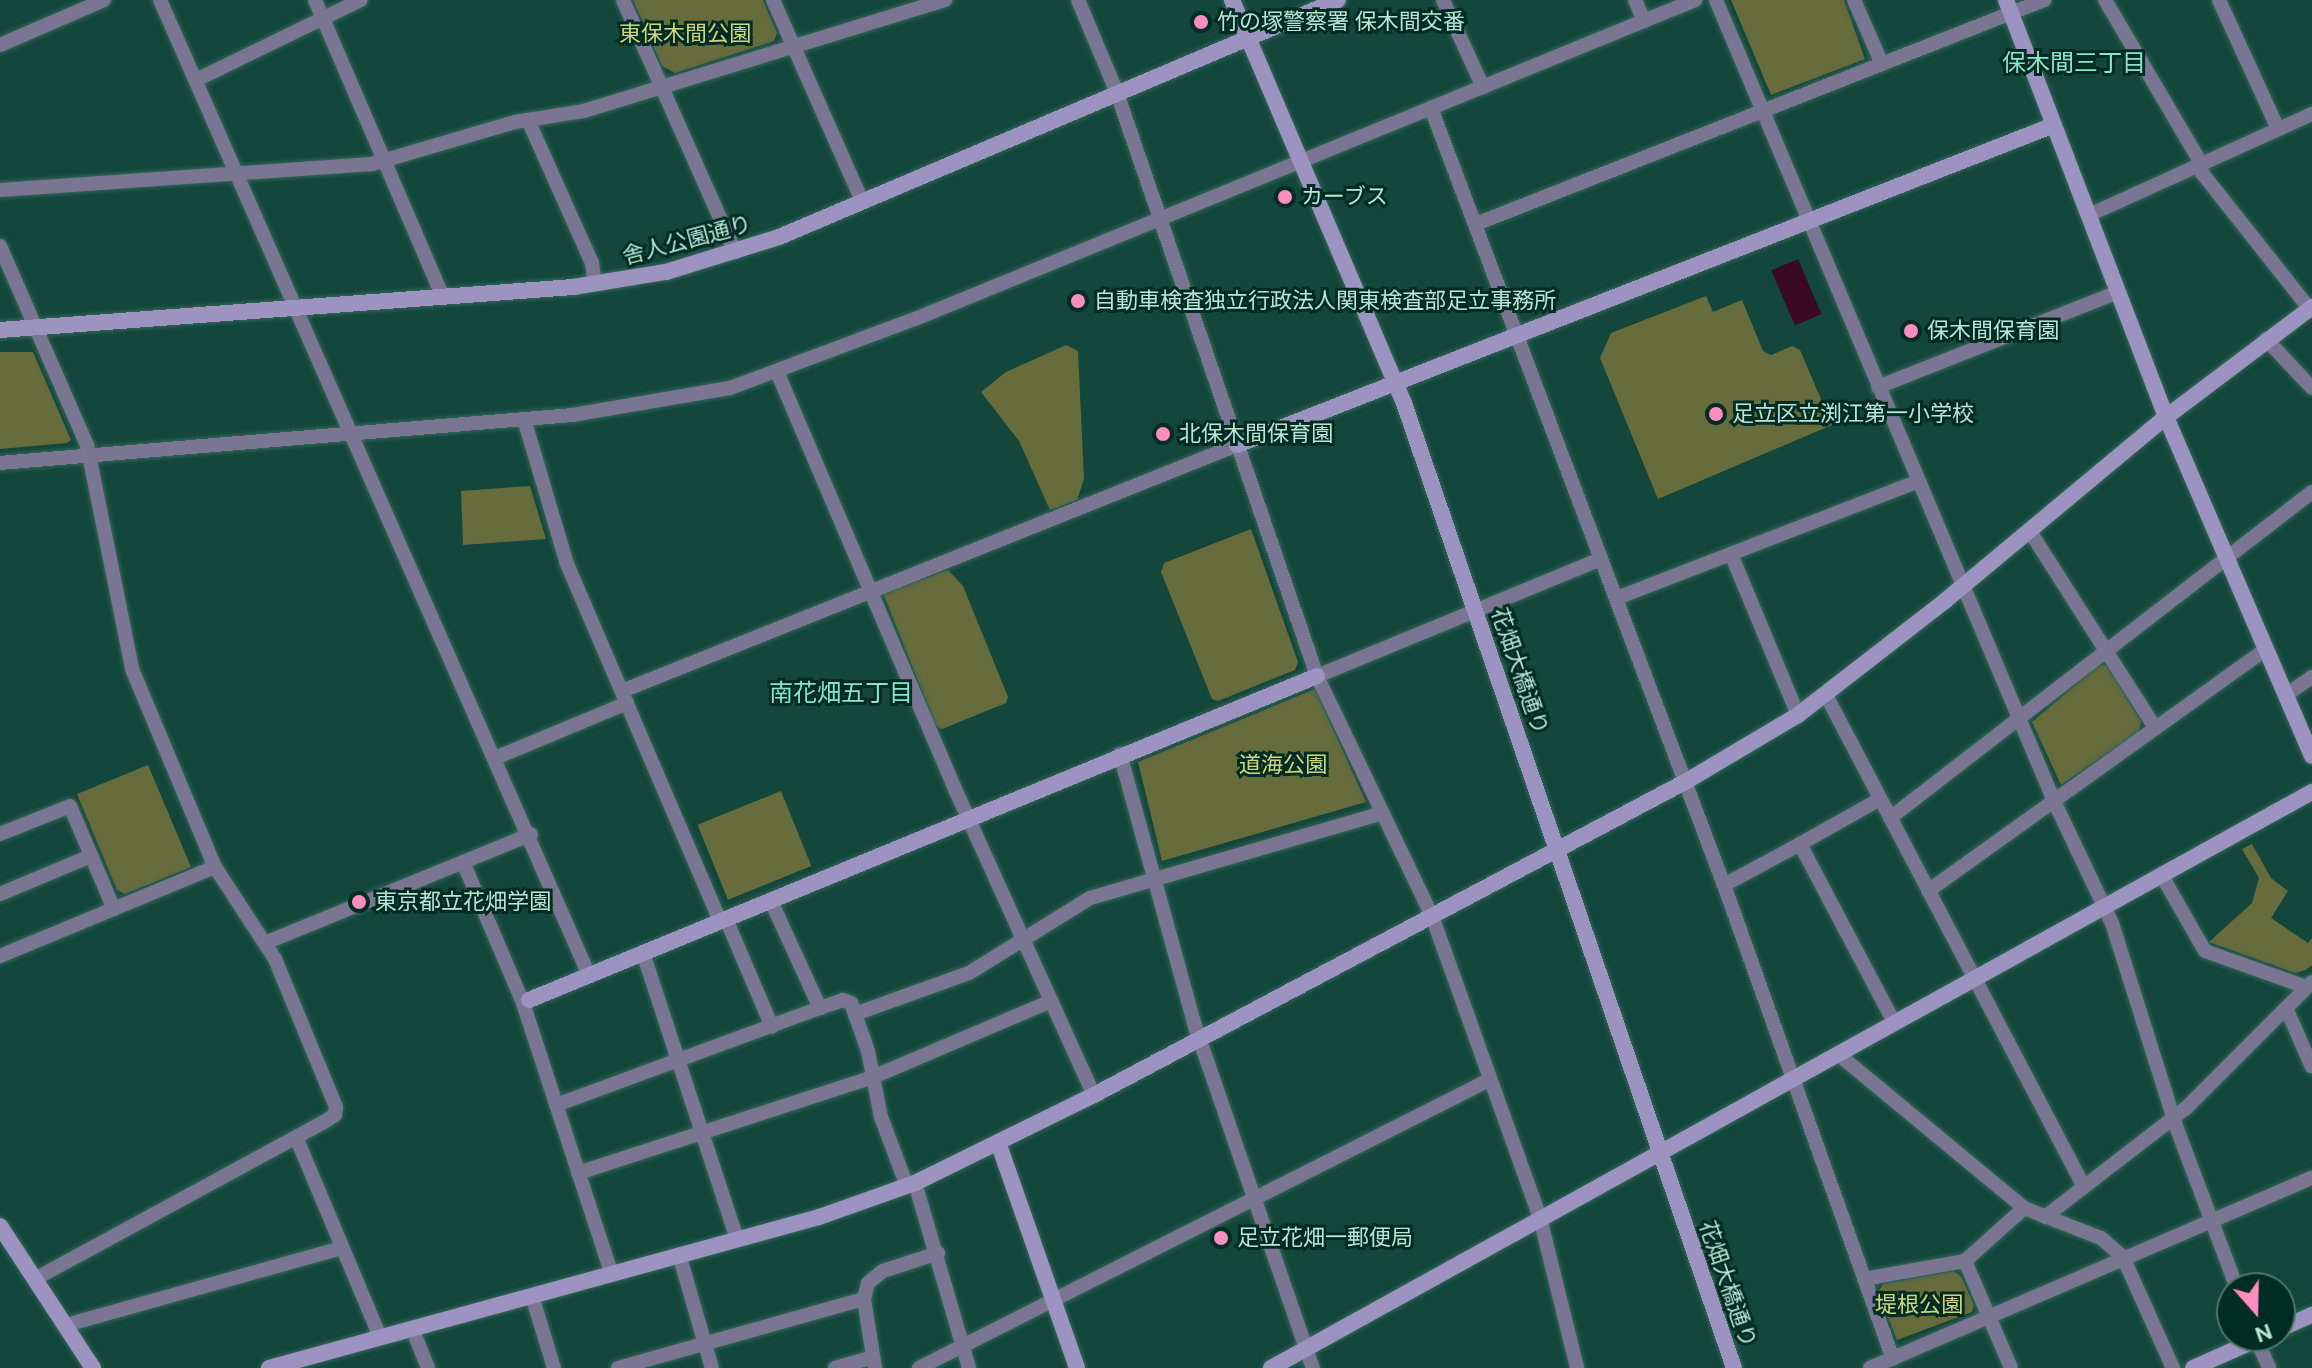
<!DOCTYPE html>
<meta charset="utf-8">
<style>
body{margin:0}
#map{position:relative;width:2312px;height:1368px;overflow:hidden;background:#13473b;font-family:"DM Sans","Noto Sans JP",sans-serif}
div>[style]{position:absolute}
.green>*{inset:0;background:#676c3d;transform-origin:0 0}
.water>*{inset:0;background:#3a0922;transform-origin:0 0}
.roads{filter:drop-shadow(0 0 2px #34665a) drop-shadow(0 0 2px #34665a)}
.street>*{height:14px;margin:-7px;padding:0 7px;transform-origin:7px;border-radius:7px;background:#7a7591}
.secondary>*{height:16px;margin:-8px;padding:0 8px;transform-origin:8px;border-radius:8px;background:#9c93c0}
.dots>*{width:22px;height:22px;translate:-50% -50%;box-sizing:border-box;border:4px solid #012c22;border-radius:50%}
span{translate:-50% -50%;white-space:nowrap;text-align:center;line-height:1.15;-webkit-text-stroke:6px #012c22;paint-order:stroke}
.poi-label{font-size:22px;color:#b9e4d6}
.left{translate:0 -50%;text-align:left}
.park-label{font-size:22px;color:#ced780}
.street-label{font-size:22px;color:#b9e4d6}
.neighbourhood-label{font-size:24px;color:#86e4c9}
.north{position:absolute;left:2216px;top:1272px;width:80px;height:80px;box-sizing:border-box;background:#012c22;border:2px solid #4b766a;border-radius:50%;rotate:160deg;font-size:22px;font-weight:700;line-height:32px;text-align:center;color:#b9e4d6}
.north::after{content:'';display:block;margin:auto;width:28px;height:36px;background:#fd8ebe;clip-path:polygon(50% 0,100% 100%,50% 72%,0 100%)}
</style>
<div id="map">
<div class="green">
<div style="clip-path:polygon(633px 0,763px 0,777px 33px,774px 41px,675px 73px,662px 66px)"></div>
<div style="clip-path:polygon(1731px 0,1844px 0,1865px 59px,1771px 95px)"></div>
<div style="clip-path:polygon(1706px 296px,1713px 312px,1742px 300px,1763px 351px,1771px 355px,1792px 346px,1800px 350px,1832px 425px,1658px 499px,1600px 358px,1611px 333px)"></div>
<div style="clip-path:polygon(1066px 345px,1078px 351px,1084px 479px,1077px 500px,1050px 510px,1019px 441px,981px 392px,1006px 372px)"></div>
<div style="clip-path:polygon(0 352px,33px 352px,71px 440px,67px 443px,0 449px)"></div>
<div style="clip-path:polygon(530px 486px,546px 539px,463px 545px,461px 491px)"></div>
<div style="clip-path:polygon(1251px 529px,1298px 662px,1295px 670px,1218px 701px,1212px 699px,1161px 572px,1164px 563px)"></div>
<div style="clip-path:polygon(948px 570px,963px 586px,1008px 697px,1006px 703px,942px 729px,936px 726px,883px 593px)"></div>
<div style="clip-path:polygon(2099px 665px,2107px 666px,2141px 721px,2139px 732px,2061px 785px,2032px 722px)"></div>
<div style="clip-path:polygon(1315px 689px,1366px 802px,1162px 861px,1138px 762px)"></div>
<div style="clip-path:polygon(148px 765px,191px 867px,125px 894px,117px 890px,77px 794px)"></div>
<div style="left:781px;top:791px;width:81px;height:90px;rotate:68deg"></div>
<div style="clip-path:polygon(2252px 844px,2271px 878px,2288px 891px,2271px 918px,2308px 943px,2312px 938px,2312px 965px,2306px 970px,2295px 973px,2209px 942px,2252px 903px,2259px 878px,2242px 849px)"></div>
<div style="clip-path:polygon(1953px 1271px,1961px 1276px,1974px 1305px,1972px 1312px,1897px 1340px,1878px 1292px,1883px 1284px)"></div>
</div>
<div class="water">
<div style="left:1798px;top:259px;width:60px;height:29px;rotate:67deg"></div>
</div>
<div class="roads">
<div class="street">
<div style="left:160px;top:0;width:1065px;rotate:66.25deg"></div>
<div style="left:315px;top:0;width:323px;rotate:66.7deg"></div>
<div style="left:623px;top:0;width:276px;rotate:66deg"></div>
<div style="left:773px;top:0;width:220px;rotate:66.1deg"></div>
<div style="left:1078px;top:0;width:101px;rotate:67.2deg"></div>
<div style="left:1117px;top:93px;width:616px;rotate:71.07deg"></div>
<div style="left:1317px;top:676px;width:266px;rotate:64.4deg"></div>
<div style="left:1432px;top:916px;width:321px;rotate:70.3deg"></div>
<div style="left:1540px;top:1218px;width:154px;rotate:76.1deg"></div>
<div style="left:1443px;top:0;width:96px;rotate:65.3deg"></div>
<div style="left:1635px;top:0;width:23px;rotate:67deg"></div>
<div style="left:1716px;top:0;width:869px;rotate:67.12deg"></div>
<div style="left:2054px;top:801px;width:135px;rotate:64.6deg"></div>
<div style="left:2112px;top:923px;width:213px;rotate:72.5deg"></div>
<div style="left:2176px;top:1126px;width:173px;rotate:69.4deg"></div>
<div style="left:1854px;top:0;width:70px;rotate:66.4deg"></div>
<div style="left:2105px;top:0;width:183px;rotate:59.5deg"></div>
<div style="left:2198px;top:158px;width:16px;rotate:75deg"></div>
<div style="left:2202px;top:173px;width:172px;rotate:51.6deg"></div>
<div style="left:2219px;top:0;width:142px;rotate:65.4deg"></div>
<div style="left:0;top:45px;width:113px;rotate:-23.4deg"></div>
<div style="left:196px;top:80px;width:183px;rotate:-25.9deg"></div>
<div style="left:1431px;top:108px;width:830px;rotate:69.34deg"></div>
<div style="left:1724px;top:885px;width:503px;rotate:70.38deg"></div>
<div style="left:528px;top:120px;width:157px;rotate:65.9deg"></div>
<div style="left:592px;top:263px;width:21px;rotate:82deg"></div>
<div style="left:0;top:190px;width:373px;rotate:-4deg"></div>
<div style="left:372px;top:164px;width:149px;rotate:-16.4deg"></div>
<div style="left:515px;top:122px;width:70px;rotate:-9.1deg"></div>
<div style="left:584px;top:111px;width:378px;rotate:-17.1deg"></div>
<div style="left:2089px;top:215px;width:245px;rotate:-24.4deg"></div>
<div style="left:1476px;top:224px;width:611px;rotate:-21.52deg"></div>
<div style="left:0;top:246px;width:217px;rotate:66.4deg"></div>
<div style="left:87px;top:445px;width:228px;rotate:78.6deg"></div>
<div style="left:132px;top:669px;width:215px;rotate:67.3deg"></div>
<div style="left:215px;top:867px;width:110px;rotate:56.9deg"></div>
<div style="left:275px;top:959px;width:160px;rotate:67.6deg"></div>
<div style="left:336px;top:1107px;width:8px;rotate:97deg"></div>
<div style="left:335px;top:1115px;width:15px;rotate:148deg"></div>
<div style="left:322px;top:1123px;width:327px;rotate:151.5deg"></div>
<div style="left:2266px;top:339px;width:67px;rotate:46.8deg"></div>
<div style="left:778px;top:374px;width:451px;rotate:66.9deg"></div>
<div style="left:955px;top:789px;width:336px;rotate:65.6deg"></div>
<div style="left:1878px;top:387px;width:258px;rotate:-21.6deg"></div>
<div style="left:524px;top:419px;width:151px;rotate:73.5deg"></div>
<div style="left:567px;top:564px;width:388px;rotate:66.8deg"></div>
<div style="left:0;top:463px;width:575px;rotate:-4.79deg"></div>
<div style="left:573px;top:415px;width:159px;rotate:-9.8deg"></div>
<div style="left:730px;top:388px;width:197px;rotate:-20.5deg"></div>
<div style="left:915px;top:319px;width:843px;rotate:-22.24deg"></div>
<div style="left:2029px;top:530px;width:235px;rotate:57.5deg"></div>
<div style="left:1731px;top:554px;width:174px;rotate:67.4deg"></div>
<div style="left:1617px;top:598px;width:323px;rotate:-21.2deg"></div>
<div style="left:1317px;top:676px;width:307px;rotate:-22.4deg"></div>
<div style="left:622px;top:691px;width:662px;rotate:-21.8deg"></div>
<div style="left:1826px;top:695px;width:551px;rotate:62.32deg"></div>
<div style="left:2286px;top:695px;width:32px;rotate:-35deg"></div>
<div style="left:1120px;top:754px;width:282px;rotate:74.6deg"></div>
<div style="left:1195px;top:1026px;width:362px;rotate:71deg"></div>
<div style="left:495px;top:758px;width:143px;rotate:-22.6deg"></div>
<div style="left:1880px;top:799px;width:92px;rotate:150.6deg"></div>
<div style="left:1800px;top:844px;width:201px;rotate:62.2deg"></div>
<div style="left:1890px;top:818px;width:533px;rotate:-37.69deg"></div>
<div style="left:0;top:834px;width:75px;rotate:-21.8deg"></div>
<div style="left:70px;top:806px;width:112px;rotate:66.9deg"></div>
<div style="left:463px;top:862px;width:153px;rotate:66.9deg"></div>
<div style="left:523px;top:1003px;width:284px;rotate:71.9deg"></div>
<div style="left:2162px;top:876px;width:86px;rotate:60.2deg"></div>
<div style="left:2205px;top:951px;width:107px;rotate:19.6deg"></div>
<div style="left:1724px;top:885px;width:86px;rotate:-28.3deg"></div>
<div style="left:1928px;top:891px;width:416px;rotate:-35.6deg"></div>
<div style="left:0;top:894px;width:99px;rotate:-22.7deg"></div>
<div style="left:771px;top:901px;width:118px;rotate:65.4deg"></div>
<div style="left:820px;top:1008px;width:24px;rotate:-19deg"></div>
<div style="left:843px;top:1000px;width:9px;rotate:21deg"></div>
<div style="left:851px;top:1003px;width:51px;rotate:70.5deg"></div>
<div style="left:868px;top:1051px;width:67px;rotate:78.9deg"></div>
<div style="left:881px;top:1117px;width:74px;rotate:69.4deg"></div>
<div style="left:726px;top:919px;width:117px;rotate:66.9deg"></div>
<div style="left:267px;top:942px;width:285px;rotate:-22.2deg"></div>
<div style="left:643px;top:953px;width:301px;rotate:71.8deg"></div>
<div style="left:0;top:956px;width:233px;rotate:-22.5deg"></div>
<div style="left:2286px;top:1008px;width:64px;rotate:66.2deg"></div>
<div style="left:855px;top:1014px;width:121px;rotate:-19.8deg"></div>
<div style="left:969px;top:973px;width:142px;rotate:-31.8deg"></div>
<div style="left:1090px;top:898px;width:304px;rotate:-16.2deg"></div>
<div style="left:1838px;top:1054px;width:241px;rotate:39.6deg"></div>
<div style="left:2024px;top:1208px;width:83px;rotate:21.3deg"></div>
<div style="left:2101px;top:1238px;width:29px;rotate:41deg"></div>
<div style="left:2123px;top:1257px;width:122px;rotate:65.8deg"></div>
<div style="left:556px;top:1105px;width:281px;rotate:-20.2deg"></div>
<div style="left:296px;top:1137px;width:217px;rotate:67.2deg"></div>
<div style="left:578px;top:1173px;width:310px;rotate:-18deg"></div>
<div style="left:873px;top:1077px;width:194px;rotate:-23.1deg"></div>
<div style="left:915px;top:1183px;width:193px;rotate:73.7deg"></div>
<div style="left:2045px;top:1217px;width:178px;rotate:-37.7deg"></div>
<div style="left:2186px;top:1108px;width:178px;rotate:-45deg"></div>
<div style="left:679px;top:1254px;width:119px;rotate:73.9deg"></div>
<div style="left:1965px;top:1261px;width:116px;rotate:66.7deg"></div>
<div style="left:1864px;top:1279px;width:103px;rotate:-10.1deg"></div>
<div style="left:1965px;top:1261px;width:79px;rotate:-41.9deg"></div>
<div style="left:532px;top:1296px;width:75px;rotate:73deg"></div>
<div style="left:66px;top:1325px;width:287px;rotate:-15.6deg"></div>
<div style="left:412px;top:1328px;width:43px;rotate:68.2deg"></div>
<div style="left:2255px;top:1336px;width:35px;rotate:66deg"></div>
<div style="left:618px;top:1368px;width:255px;rotate:-15.7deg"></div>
<div style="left:835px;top:1368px;width:40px;rotate:-16deg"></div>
<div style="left:875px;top:1368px;width:70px;rotate:-99.1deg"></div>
<div style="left:864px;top:1299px;width:16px;rotate:-76deg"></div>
<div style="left:868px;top:1283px;width:19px;rotate:-39deg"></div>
<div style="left:883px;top:1271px;width:58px;rotate:-18.1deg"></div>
<div style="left:919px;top:1368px;width:639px;rotate:-26.81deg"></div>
<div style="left:1870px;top:1368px;width:481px;rotate:-23.3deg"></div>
</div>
<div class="secondary">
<div style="left:1232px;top:0;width:438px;rotate:66.9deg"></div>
<div style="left:1404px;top:403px;width:1020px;rotate:71.12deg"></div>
<div style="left:2006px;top:0;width:447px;rotate:69deg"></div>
<div style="left:2166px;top:417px;width:369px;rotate:66.7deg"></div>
<div style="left:0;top:330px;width:575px;rotate:-4.29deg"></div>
<div style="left:573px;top:287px;width:94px;rotate:-9.2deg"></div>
<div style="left:666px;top:272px;width:118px;rotate:-17.2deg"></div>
<div style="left:779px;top:237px;width:607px;rotate:-22.98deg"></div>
<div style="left:1237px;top:445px;width:877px;rotate:-21.39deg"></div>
<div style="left:529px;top:1000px;width:852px;rotate:-22.35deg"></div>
<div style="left:999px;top:1145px;width:236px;rotate:70.7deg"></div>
<div style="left:0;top:1226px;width:170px;rotate:56.8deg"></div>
<div style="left:2280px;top:1329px;width:35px;rotate:-24deg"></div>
<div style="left:269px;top:1368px;width:570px;rotate:-15.35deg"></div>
<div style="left:819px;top:1217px;width:102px;rotate:-19.5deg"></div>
<div style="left:915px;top:1183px;width:199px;rotate:-26.2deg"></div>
<div style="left:1094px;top:1095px;width:669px;rotate:-27.91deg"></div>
<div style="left:1685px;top:782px;width:131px;rotate:-30.7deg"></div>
<div style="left:1798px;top:715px;width:187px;rotate:-37.8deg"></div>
<div style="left:1946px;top:600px;width:286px;rotate:-39.8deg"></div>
<div style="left:2166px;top:417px;width:183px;rotate:-37deg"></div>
<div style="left:1271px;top:1368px;width:1190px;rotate:-28.96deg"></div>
<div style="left:2193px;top:1368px;width:79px;rotate:-24deg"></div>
</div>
</div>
<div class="dots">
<div style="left:1201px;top:22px;background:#fd8ebe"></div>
<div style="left:1285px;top:197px;background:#fd8ebe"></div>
<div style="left:1078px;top:301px;background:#fd8ebe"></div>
<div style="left:1911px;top:331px;background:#fd8ebe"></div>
<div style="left:1716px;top:414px;background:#fd8ebe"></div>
<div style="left:1163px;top:434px;background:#fd8ebe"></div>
<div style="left:359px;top:902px;background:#fd8ebe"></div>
<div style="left:1221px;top:1238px;background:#fd8ebe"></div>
</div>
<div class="poi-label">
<span class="left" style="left:1217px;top:22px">竹の塚警察署 保木間交番</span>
<span class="left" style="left:1301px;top:197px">カーブス</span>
<span class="left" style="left:1094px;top:301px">自動車検査独立行政法人関東検査部足立事務所</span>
<span class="left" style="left:1927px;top:331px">保木間保育園</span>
<span class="left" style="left:1732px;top:414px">足立区立渕江第一小学校</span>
<span class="left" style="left:1179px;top:434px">北保木間保育園</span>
<span class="left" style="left:375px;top:902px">東京都立花畑学園</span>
<span class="left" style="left:1237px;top:1238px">足立花畑一郵便局</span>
</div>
<div class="park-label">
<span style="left:685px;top:34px">東保木間公園</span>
<span style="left:1283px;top:765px">道海公園</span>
<span style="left:1919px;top:1305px">堤根公園</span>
</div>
<div class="street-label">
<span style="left:687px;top:240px;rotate:-15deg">舎人公園通り</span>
<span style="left:1520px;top:671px;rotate:71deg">花畑大橋通り</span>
<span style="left:1728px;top:1284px;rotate:71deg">花畑大橋通り</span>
</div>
<div class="neighbourhood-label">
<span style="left:2074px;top:63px">保木間三丁目</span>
<span style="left:841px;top:693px">南花畑五丁目</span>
</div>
<div class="north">N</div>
</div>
